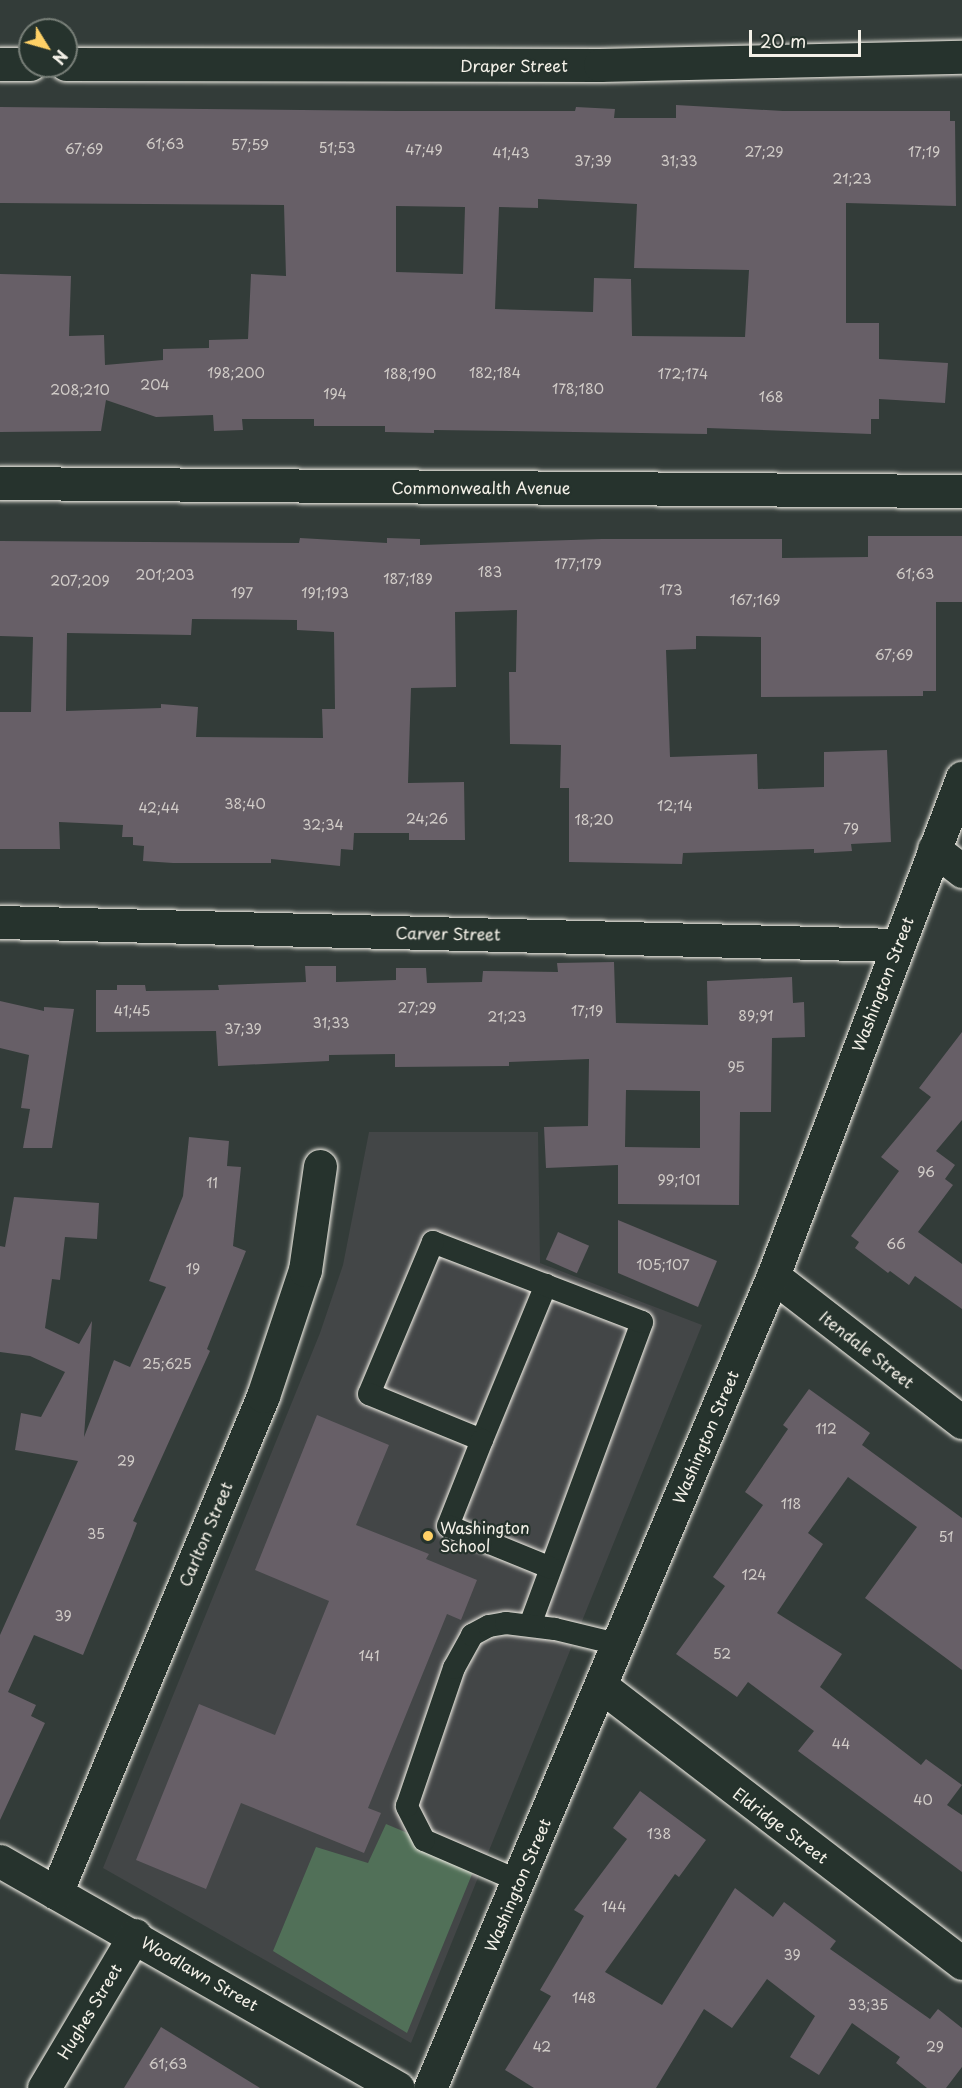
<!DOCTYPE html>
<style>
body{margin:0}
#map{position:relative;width:962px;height:2088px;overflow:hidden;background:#333c39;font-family:"Playpen Sans",sans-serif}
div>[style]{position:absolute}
.built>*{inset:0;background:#434647}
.green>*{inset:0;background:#517058}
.building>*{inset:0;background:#675f67;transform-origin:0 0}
.roads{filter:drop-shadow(0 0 2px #f4f1e8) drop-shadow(0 0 2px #f4f1e8)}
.lane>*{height:22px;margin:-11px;padding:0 11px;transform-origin:11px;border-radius:11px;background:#26332d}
.street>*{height:33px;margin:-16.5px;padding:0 16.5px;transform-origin:16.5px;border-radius:16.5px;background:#26332d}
.secondary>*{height:33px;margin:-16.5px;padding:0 16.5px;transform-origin:16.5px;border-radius:16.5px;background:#26332d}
.dots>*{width:16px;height:16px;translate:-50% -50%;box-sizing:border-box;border:3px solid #26332d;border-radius:50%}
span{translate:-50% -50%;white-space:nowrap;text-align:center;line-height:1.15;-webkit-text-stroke:4.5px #26332d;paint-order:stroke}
.number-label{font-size:14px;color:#d1ccc8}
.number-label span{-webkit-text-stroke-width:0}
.street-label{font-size:16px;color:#f4f1e8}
.poi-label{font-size:16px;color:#f4f1e8}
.left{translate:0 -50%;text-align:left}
.north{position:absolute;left:18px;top:18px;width:60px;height:60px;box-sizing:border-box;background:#26332d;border:2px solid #787f78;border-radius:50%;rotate:127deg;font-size:16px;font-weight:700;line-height:24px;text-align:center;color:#f4f1e8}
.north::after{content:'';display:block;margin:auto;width:21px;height:27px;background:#ffd166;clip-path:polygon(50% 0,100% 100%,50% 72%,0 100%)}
.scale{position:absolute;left:749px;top:30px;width:112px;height:27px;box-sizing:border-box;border:3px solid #f4f1e8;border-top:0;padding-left:8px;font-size:18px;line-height:21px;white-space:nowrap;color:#f4f1e8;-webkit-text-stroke:4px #26332d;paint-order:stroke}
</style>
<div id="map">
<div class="built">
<div style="clip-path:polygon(369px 1132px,538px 1132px,540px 1263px,702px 1325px,411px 2043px,103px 1868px,320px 1333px,343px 1265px)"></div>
</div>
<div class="green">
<div style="clip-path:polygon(386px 1824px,477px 1862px,407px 2033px,273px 1951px,316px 1847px,368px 1863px)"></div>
</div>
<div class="building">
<div style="clip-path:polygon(evenodd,676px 105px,783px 111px,950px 111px,950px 121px,955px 121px,956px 206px,846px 203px,846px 323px,879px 323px,879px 359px,948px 363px,945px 403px,879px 399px,879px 419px,871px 419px,871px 434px,707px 428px,707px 434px,434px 430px,434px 433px,385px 432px,385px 426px,314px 426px,314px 419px,242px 419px,243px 430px,214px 431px,213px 415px,156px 417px,106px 400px,101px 431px,0 432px,0 274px,71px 276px,69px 336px,104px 335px,105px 365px,163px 360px,163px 349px,209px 348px,209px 340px,248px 339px,251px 274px,286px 276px,284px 205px,0 203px,0 107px,398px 111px,575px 111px,576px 107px,615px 109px,614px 118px,676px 118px,676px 105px,538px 199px,637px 204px,634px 268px,749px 270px,745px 337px,632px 336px,631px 279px,594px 278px,593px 312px,495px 309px,499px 207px,538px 208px,538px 199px,676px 105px,396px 206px,465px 207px,463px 274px,396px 272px,396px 206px)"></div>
<div style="clip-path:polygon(evenodd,868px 536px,962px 536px,962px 602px,936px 602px,936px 691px,923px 691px,923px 696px,761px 697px,761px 637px,696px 636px,696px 649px,666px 650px,670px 757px,757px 754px,758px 789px,824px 787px,824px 752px,887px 750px,891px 842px,851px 844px,852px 851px,814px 853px,814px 849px,683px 853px,682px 864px,569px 862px,569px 788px,560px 788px,561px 745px,510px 744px,509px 672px,516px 672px,517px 610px,455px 612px,456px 687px,411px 688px,408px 783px,464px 782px,465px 840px,409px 840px,409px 833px,354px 833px,353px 850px,341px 849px,340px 866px,271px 859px,271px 863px,173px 863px,143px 861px,144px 846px,133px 845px,133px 837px,122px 837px,123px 825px,59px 822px,60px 849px,0 849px,0 712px,31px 712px,33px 637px,0 636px,0 541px,299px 543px,300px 538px,387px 543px,387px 538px,420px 539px,420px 545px,602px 539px,782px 539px,782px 558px,868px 557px,868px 536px,192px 619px,297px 620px,297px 630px,334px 632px,335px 709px,322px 709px,323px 738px,196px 737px,198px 707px,161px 704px,161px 708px,66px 711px,67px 633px,191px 635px,192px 619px)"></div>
<div style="clip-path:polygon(evenodd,614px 962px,616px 1023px,708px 1025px,707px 981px,792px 977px,793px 1003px,804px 1002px,805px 1037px,772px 1038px,771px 1112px,740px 1112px,739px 1205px,618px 1204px,618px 1165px,546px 1168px,544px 1127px,588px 1126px,589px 1059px,509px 1062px,509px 1066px,395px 1067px,395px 1054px,329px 1055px,329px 1061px,218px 1066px,216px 1031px,96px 1032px,96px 990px,117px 990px,117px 985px,145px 985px,146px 991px,219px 990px,218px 985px,306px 982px,305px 966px,336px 966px,336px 982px,396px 980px,396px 968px,426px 968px,427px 983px,482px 982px,483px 971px,558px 972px,557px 963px,614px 962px,626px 1090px,700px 1091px,700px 1148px,625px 1147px,626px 1090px)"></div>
<div style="clip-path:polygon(0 1001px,44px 1011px,44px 1007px,74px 1009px,52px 1148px,23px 1148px,30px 1109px,21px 1108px,29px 1055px,0 1048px)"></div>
<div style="clip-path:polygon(962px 1032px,962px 1120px,936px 1151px,955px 1165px,945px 1179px,953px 1185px,918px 1232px,962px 1264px,962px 1309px,915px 1276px,909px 1285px,890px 1271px,888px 1273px,855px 1248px,859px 1242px,851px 1236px,899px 1171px,881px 1157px,931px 1097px,919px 1088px)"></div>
<div style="clip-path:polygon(189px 1137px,229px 1141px,227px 1166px,241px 1167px,233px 1246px,246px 1251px,207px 1349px,210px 1351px,133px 1521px,137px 1523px,132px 1536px,83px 1655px,34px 1635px,8px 1692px,36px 1705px,31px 1716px,45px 1723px,0 1820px,0 1635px,78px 1461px,15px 1450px,21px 1413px,41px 1417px,65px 1372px,30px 1356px,0 1352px,0 1246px,5px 1247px,14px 1197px,99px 1203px,97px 1239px,65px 1237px,60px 1280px,52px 1279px,45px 1328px,79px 1344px,92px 1321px,84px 1437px,114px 1360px,130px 1367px,166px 1287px,149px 1281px,183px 1196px)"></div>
<div style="clip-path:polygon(618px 1220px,717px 1261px,698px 1307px,618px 1273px)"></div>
<div style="left:558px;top:1232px;width:34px;height:30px;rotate:24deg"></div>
<div style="clip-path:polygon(809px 1389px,870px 1433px,862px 1445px,962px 1518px,962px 1670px,865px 1598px,917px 1527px,848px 1477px,808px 1533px,823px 1544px,777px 1613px,842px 1654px,820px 1687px,921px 1765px,926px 1759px,962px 1785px,947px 1805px,962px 1815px,962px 1872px,798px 1751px,814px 1731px,748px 1682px,737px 1697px,676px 1654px,725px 1586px,713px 1577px,763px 1505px,745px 1492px,788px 1429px,783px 1425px)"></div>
<div style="clip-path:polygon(317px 1415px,389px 1445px,356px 1525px,429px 1554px,426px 1559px,477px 1580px,461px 1620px,447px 1614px,368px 1808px,381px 1813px,364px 1853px,241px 1803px,206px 1889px,136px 1860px,199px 1704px,275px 1735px,329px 1601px,255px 1570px)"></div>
<div style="clip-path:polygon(640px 1791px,706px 1840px,679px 1877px,675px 1874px,605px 1972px,662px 2005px,735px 1888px,773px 1917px,784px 1902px,836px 1941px,830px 1949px,930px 2019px,938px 2009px,962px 2028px,962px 2067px,946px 2088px,927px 2088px,896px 2063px,900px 2057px,852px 2023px,819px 2075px,790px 2057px,815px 2016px,767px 1979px,732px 2028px,704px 2009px,656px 2088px,534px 2088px,505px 2070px,551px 1996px,540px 1990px,584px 1916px,574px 1910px,627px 1839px,613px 1828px)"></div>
<div style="clip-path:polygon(161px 2027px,260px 2088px,124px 2088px)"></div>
</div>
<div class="roads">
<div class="lane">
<div style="left:482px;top:1440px;width:168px;rotate:-67.6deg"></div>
<div style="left:530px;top:1625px;width:323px;rotate:-69.7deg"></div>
<div style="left:642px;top:1322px;width:224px;rotate:-159.1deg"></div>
<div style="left:433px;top:1242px;width:165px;rotate:112.8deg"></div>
<div style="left:369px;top:1394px;width:122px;rotate:22.2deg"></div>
<div style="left:482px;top:1440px;width:92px;rotate:111.6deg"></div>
<div style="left:448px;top:1526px;width:111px;rotate:22.2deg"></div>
<div style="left:519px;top:1881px;width:103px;rotate:-156.7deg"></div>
<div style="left:424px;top:1840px;width:38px;rotate:-117deg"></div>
<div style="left:407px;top:1806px;width:146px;rotate:-71.2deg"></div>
<div style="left:454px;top:1668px;width:38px;rotate:-61deg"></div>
<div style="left:472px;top:1635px;width:19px;rotate:-28deg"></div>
<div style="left:489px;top:1626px;width:17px;rotate:-10deg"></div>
<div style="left:506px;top:1623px;width:49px;rotate:7deg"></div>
<div style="left:555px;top:1629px;width:64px;rotate:13.6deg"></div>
</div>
<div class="street">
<div style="left:0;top:64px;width:30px"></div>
<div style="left:66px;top:64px;width:534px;rotate:0.11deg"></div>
<div style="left:600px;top:65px;width:362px;rotate:-1.3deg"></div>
<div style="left:934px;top:849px;width:36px;rotate:38deg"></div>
<div style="left:0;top:922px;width:896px;rotate:1.47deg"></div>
<div style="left:773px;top:1276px;width:239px;rotate:37.7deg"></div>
<div style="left:601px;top:1686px;width:455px;rotate:37.5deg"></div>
<div style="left:0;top:1861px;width:458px;rotate:29.7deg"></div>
<div style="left:56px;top:1893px;width:538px;rotate:-67.39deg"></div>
<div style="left:263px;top:1396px;width:133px;rotate:-71.6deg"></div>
<div style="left:305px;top:1270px;width:105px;rotate:-81.8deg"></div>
<div style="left:44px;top:2088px;width:178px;rotate:-59.3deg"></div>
<div style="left:430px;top:2088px;width:881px;rotate:-67.1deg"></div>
<div style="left:773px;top:1276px;width:533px;rotate:-69.22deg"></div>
</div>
<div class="secondary">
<div style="left:0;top:483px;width:962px;rotate:0.48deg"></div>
</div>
</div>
<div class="dots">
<div style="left:428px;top:1536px;background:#ffd166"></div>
</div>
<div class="number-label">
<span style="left:165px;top:144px">61;63</span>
<span style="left:250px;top:145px">57;59</span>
<span style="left:337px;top:148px">51;53</span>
<span style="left:84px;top:149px">67;69</span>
<span style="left:424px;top:150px">47;49</span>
<span style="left:764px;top:152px">27;29</span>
<span style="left:924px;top:152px">17;19</span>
<span style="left:511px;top:153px">41;43</span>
<span style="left:593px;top:161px">37;39</span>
<span style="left:679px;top:161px">31;33</span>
<span style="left:852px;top:179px">21;23</span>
<span style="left:236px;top:373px">198;200</span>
<span style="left:495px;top:373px">182;184</span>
<span style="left:410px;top:374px">188;190</span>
<span style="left:683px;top:374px">172;174</span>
<span style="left:155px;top:385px">204</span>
<span style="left:578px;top:389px">178;180</span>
<span style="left:80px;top:390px">208;210</span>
<span style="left:335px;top:394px">194</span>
<span style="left:771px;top:397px">168</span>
<span style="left:578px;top:564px">177;179</span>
<span style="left:490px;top:572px">183</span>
<span style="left:915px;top:574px">61;63</span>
<span style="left:165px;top:575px">201;203</span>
<span style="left:408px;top:579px">187;189</span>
<span style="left:80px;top:581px">207;209</span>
<span style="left:671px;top:590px">173</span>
<span style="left:242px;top:593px">197</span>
<span style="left:325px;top:593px">191;193</span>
<span style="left:755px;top:600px">167;169</span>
<span style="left:894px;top:655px">67;69</span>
<span style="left:245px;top:804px">38;40</span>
<span style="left:675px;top:806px">12;14</span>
<span style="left:159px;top:808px">42;44</span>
<span style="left:427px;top:819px">24;26</span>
<span style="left:594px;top:820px">18;20</span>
<span style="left:323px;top:825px">32;34</span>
<span style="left:851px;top:829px">79</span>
<span style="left:417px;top:1008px">27;29</span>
<span style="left:132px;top:1011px">41;45</span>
<span style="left:587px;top:1011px">17;19</span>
<span style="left:756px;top:1016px">89;91</span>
<span style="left:507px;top:1017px">21;23</span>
<span style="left:331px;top:1023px">31;33</span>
<span style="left:243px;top:1029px">37;39</span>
<span style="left:736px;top:1067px">95</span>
<span style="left:926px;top:1172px">96</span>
<span style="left:679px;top:1180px">99;101</span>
<span style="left:212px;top:1183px">11</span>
<span style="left:896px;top:1244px">66</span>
<span style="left:663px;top:1265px">105;107</span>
<span style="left:193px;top:1269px">19</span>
<span style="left:167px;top:1364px">25;625</span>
<span style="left:826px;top:1429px">112</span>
<span style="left:126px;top:1461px">29</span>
<span style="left:791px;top:1504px">118</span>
<span style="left:96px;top:1534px">35</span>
<span style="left:946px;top:1537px">51</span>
<span style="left:754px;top:1575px">124</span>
<span style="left:63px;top:1616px">39</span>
<span style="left:722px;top:1654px">52</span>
<span style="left:369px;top:1656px">141</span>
<span style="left:841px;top:1744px">44</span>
<span style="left:923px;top:1800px">40</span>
<span style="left:659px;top:1834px">138</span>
<span style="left:614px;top:1907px">144</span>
<span style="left:792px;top:1955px">39</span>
<span style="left:584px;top:1998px">148</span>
<span style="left:868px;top:2005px">33;35</span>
<span style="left:542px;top:2047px">42</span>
<span style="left:935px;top:2047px">29</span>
<span style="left:168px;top:2064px">61;63</span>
</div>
<div class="street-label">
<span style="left:514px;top:65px">Draper Street</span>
<span style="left:481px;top:487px">Commonwealth Avenue</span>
<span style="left:448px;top:933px;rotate:1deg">Carver Street</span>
<span style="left:882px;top:984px;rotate:-69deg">Washington Street</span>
<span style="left:867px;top:1349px;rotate:38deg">Itendale Street</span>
<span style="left:705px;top:1437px;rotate:-67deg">Washington Street</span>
<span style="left:205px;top:1534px;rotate:-67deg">Carlton Street</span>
<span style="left:781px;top:1825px;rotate:37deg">Eldridge Street</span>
<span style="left:517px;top:1885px;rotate:-67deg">Washington Street</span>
<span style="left:200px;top:1973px;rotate:30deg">Woodlawn Street</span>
<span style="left:89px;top:2011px;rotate:-59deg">Hughes Street</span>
</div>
<div class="poi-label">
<span class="left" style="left:440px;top:1536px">Washington<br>School</span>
</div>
<div class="north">N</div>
<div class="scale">20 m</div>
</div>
